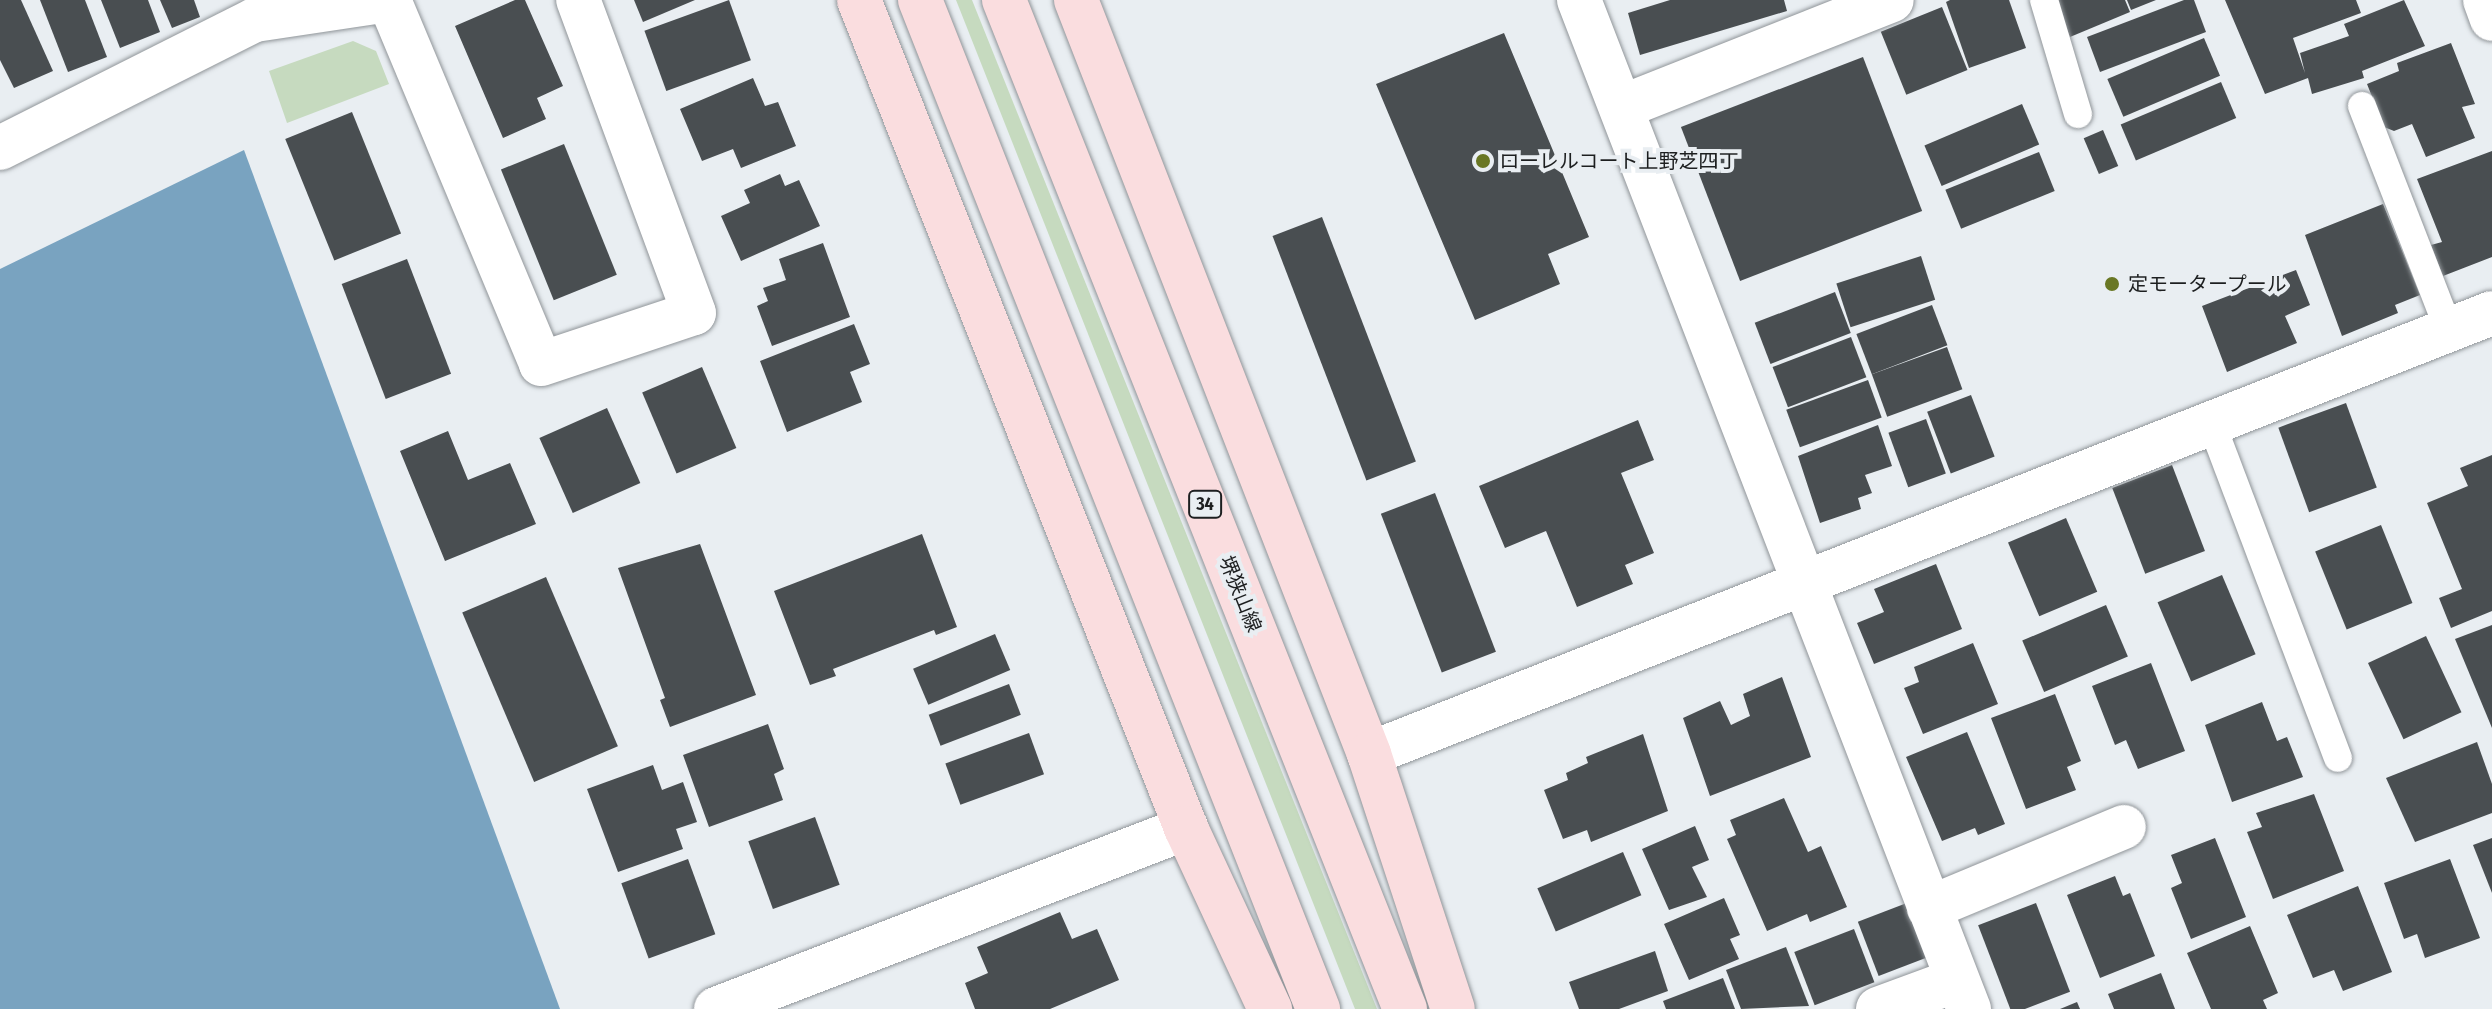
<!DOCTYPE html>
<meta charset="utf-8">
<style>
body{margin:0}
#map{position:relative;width:2492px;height:1009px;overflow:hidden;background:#e9eef2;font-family:"Fira Sans Condensed","Noto Sans JP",sans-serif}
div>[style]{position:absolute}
.green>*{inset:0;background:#c6dabf}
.water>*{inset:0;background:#79a3c0}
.building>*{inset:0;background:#494e51;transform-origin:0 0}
.roads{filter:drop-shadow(0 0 2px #909599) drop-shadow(0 0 2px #909599)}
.service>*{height:28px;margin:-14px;padding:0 14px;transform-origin:14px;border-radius:14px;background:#fff}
.minor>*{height:44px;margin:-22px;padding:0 22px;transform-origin:22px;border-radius:22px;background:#fff}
.primary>*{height:44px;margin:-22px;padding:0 22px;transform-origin:22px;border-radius:22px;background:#fadddf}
.dots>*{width:22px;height:22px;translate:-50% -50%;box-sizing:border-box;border:4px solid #e9eef2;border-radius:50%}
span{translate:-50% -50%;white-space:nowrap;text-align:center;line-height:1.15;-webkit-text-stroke:8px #e9eef2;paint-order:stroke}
.shield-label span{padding:2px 6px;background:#e9eef2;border:2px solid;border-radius:6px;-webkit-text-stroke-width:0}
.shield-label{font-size:18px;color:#1d1f20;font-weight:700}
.poi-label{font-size:20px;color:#1d1f20}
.left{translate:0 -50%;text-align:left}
.street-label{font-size:20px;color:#1d1f20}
</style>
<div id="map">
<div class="green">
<div style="clip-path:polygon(956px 0,972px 0,1377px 1009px,1355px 1009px)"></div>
<div style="clip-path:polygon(353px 41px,376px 51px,389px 84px,287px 123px,269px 71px)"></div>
</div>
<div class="water">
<div style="clip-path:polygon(244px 150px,560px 1009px,0 1009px,0 269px)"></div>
</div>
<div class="building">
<div style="clip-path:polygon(0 0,21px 0,53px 71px,14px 88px,0 60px)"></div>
<div style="clip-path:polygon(40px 0,85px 0,107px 57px,68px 72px)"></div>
<div style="clip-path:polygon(101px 0,148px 0,160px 32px,120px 48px)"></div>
<div style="clip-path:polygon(160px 0,194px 0,200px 17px,172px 28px)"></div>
<div style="clip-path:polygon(515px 0,525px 0,563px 86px,537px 98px,546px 119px,503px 138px,455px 26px)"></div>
<div style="clip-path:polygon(634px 0,695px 0,643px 22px)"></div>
<div style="left:729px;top:0;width:64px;height:90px;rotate:70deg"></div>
<div style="clip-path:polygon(1670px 0,1784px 0,1787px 11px,1640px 55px,1628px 13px)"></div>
<div style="clip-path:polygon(1950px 0,2009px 0,2026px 48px,1969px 68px,1946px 2px)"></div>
<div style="clip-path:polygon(2055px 0,2125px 0,2130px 12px,2070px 37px)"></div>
<div style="clip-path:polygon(2127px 0,2156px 0,2131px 10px)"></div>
<div style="clip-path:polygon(2184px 0,2194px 0,2206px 32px,2100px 72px,2087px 37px)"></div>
<div style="clip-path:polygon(2225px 0,2356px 0,2361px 13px,2293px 38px,2305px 73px,2300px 53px,2349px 36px,2344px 24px,2404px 0,2425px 46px,2362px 71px,2364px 78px,2312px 94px,2308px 78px,2265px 94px)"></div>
<div style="left:1942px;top:7px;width:68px;height:66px;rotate:68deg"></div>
<div style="clip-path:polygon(1504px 33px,1589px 237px,1548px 254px,1560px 284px,1475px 320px,1376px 84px)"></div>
<div style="left:2204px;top:38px;width:41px;height:105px;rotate:67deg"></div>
<div style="clip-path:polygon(2451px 43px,2475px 104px,2462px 107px,2475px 138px,2426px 157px,2412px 124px,2394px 131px,2384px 127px,2367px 84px,2399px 71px,2397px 63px)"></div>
<div style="left:1863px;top:57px;width:165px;height:195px;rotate:69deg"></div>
<div style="clip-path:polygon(753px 78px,765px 106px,778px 102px,796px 146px,741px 168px,733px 149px,702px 161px,680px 109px)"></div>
<div style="left:2221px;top:82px;width:39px;height:109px;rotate:67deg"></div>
<div style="left:2022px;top:104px;width:44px;height:106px;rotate:67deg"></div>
<div style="left:352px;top:112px;width:131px;height:72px;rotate:68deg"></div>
<div style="left:2103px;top:130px;width:39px;height:21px;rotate:67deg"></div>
<div style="left:564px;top:144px;width:141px;height:68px;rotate:68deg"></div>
<div style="clip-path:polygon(2492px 151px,2492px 257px,2443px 276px,2431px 245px,2442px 242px,2417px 179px)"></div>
<div style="left:2039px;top:152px;width:42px;height:101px;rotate:68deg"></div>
<div style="clip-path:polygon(780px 174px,785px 186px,799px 180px,820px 226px,741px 261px,721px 216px,750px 203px,744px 190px)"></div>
<div style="clip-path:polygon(2383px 204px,2420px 295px,2395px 305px,2398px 313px,2342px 336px,2305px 235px)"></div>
<div style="left:1322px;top:217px;width:262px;height:53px;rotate:69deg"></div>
<div style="clip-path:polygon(823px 243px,850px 317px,772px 346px,757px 306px,768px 301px,763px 288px,786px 280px,779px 259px)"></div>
<div style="left:1921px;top:256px;width:46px;height:89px;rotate:72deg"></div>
<div style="left:407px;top:259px;width:123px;height:70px;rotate:69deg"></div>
<div style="clip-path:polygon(2296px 270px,2310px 305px,2285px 316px,2297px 343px,2227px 372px,2202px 306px)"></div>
<div style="left:1835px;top:292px;width:44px;height:86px;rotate:69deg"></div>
<div style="left:1932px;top:305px;width:43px;height:81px;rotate:69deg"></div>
<div style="clip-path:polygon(854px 324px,870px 364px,850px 372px,862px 402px,787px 432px,760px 361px)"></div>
<div style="left:1851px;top:337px;width:43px;height:84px;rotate:69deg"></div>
<div style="left:1947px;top:347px;width:45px;height:80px;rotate:70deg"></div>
<div style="left:702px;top:367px;width:88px;height:65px;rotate:67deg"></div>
<div style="left:1868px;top:380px;width:40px;height:87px;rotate:70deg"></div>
<div style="left:1971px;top:395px;width:66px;height:47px;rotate:69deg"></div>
<div style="left:2346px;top:403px;width:90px;height:72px;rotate:70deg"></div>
<div style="left:607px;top:408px;width:82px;height:74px;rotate:66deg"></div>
<div style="left:1926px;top:419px;width:58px;height:40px;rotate:70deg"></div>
<div style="clip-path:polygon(1638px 420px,1654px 460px,1621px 473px,1654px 553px,1625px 565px,1633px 584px,1577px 607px,1546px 531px,1505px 548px,1479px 486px)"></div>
<div style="clip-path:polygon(1878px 425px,1892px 466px,1865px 475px,1872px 493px,1858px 498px,1861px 509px,1820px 523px,1798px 456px)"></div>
<div style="clip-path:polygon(448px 431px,468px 480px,510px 463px,536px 524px,445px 561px,400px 451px)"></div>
<div style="clip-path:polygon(2492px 455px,2492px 611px,2451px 628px,2439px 598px,2462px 589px,2427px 503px,2468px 486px,2460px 468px)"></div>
<div style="left:2172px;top:465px;width:92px;height:64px;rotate:69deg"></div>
<div style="left:1435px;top:493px;width:170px;height:58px;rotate:69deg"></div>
<div style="left:2066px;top:518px;width:80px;height:63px;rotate:67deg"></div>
<div style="left:2381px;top:525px;width:84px;height:71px;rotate:68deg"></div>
<div style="clip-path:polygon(922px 534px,957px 627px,936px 635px,934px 630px,833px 669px,836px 676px,810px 685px,774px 591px)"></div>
<div style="clip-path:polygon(700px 544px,756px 695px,670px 727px,660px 700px,665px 698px,618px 568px)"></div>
<div style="clip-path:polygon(1936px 564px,1962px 629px,1874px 664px,1857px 623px,1884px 612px,1874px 589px)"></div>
<div style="left:2222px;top:575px;width:86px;height:70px;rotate:67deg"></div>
<div style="left:546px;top:577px;width:184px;height:91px;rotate:67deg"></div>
<div style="left:2106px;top:605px;width:56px;height:91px;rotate:67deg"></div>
<div style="clip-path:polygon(2492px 625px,2492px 728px,2455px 639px)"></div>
<div style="left:995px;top:634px;width:39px;height:89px;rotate:67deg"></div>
<div style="left:2426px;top:636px;width:84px;height:64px;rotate:65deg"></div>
<div style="clip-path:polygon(1973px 643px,1998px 704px,1923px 734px,1904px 688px,1919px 682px,1914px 667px)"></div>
<div style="clip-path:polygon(2151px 663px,2185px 751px,2138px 769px,2126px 740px,2115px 745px,2092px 686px)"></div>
<div style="clip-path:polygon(1782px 677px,1811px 757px,1710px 796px,1683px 718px,1720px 701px,1731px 725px,1750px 716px,1743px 694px)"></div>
<div style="left:1009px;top:684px;width:33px;height:86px;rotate:69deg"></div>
<div style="clip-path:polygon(2055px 694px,2081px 761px,2067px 767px,2076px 790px,2026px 809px,1991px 718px)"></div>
<div style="clip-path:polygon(2262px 702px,2277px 741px,2287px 737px,2303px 777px,2232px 802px,2205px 725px)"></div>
<div style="clip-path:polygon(768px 724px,784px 769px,774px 774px,783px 800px,709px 827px,683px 755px)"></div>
<div style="clip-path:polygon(1967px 732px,2005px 824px,1978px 835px,1975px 828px,1942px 841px,1906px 757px)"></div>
<div style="left:1029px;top:733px;width:44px;height:89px;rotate:70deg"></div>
<div style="clip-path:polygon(1643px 734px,1668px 811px,1591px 842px,1587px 830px,1563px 839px,1544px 790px,1568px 780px,1566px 773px,1588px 763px,1586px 757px)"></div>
<div style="clip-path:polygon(2477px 742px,2492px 784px,2492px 813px,2415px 842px,2386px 778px)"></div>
<div style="clip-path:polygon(653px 765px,662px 790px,683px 782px,697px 822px,676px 829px,683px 849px,618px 872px,587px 789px)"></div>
<div style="clip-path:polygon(2314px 794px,2344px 871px,2273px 899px,2247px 832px,2262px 827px,2256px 813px)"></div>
<div style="clip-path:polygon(1784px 798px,1808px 852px,1821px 846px,1847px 907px,1810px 922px,1807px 914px,1767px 931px,1727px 839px,1736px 835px,1730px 820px)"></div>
<div style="left:815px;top:817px;width:72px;height:71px;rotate:70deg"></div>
<div style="clip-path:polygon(1695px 826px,1709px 860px,1692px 867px,1707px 897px,1669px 910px,1642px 849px)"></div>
<div style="clip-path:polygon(2215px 838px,2246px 917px,2191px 939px,2171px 888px,2182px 883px,2171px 855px)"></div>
<div style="clip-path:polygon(2492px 838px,2492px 893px,2473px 845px)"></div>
<div style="left:1623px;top:852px;width:47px;height:93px;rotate:67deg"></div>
<div style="left:688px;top:859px;width:80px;height:71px;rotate:70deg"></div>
<div style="clip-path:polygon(2450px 859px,2480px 938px,2425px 958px,2417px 934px,2404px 939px,2384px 883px)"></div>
<div style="clip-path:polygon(2115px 876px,2123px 896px,2130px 893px,2155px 956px,2100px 978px,2067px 895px)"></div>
<div style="clip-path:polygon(2358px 886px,2392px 972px,2343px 991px,2334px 970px,2313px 978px,2287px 915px)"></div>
<div style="clip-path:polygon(1724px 898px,1740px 935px,1730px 939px,1739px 959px,1689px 980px,1664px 924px)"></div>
<div style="left:1912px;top:901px;width:58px;height:58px;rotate:69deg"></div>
<div style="left:2036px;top:903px;width:95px;height:62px;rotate:69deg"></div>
<div style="clip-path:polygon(1060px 912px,1072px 939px,1097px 929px,1119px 980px,1050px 1009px,975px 1009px,965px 983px,988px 973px,977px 947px)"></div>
<div style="clip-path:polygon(2250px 926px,2278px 993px,2263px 1000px,2267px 1009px,2211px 1009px,2187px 953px)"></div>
<div style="left:1854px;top:929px;width:57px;height:64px;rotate:69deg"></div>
<div style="clip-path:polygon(1786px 947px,1809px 1006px,1741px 1009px,1726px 970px)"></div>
<div style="clip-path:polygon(1655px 951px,1668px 991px,1619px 1009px,1579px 1009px,1569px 982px)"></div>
<div style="clip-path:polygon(2161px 973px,2175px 1009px,2114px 1009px,2108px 994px)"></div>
<div style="clip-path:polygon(1723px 978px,1735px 1009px,1666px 1009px,1663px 1001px)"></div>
<div style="clip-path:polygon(2077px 1002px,2080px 1009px,2060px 1009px)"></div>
</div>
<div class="roads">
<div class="service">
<div style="left:2044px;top:0;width:119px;rotate:73.4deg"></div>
<div style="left:2362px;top:106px;width:240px;rotate:68.8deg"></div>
<div style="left:2211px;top:422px;width:359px;rotate:69.3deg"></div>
</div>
<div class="minor">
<div style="left:1579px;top:0;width:1082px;rotate:68.87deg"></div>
<div style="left:2485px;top:0;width:20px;rotate:70deg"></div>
<div style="left:1622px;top:107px;width:290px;rotate:-21.6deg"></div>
<div style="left:0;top:148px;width:285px;rotate:-26.7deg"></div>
<div style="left:255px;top:20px;width:135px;rotate:-8.5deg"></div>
<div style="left:389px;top:0;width:394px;rotate:67.3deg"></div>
<div style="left:541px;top:364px;width:161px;rotate:-18.4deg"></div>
<div style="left:694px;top:313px;width:334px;rotate:-110.3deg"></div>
<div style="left:1369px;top:754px;width:1206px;rotate:-21.44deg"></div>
<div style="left:1929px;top:908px;width:211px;rotate:-22.6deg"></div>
<div style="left:716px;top:1009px;width:504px;rotate:-21.06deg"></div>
<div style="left:1878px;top:1009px;width:84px;rotate:-20.2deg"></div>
</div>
<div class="primary">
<div style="left:859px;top:0;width:890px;rotate:68.45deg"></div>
<div style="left:1186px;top:828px;width:200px;rotate:65.1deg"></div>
<div style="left:920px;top:0;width:1085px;rotate:68.47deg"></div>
<div style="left:1004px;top:0;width:1086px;rotate:68.33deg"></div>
<div style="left:1076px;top:0;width:809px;rotate:68.76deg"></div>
<div style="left:1369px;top:754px;width:268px;rotate:71.8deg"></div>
</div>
</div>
<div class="dots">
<div style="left:1483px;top:161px;background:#697724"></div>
<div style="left:2112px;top:284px;background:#697724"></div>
</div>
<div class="shield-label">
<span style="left:1205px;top:504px">34</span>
</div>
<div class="poi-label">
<span class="left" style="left:1499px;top:161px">ローレルコート上野芝四丁</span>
<span class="left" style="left:2128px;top:284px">定モータープール</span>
</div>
<div class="street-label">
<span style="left:1240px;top:594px;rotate:68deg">堺狭山線</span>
</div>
</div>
